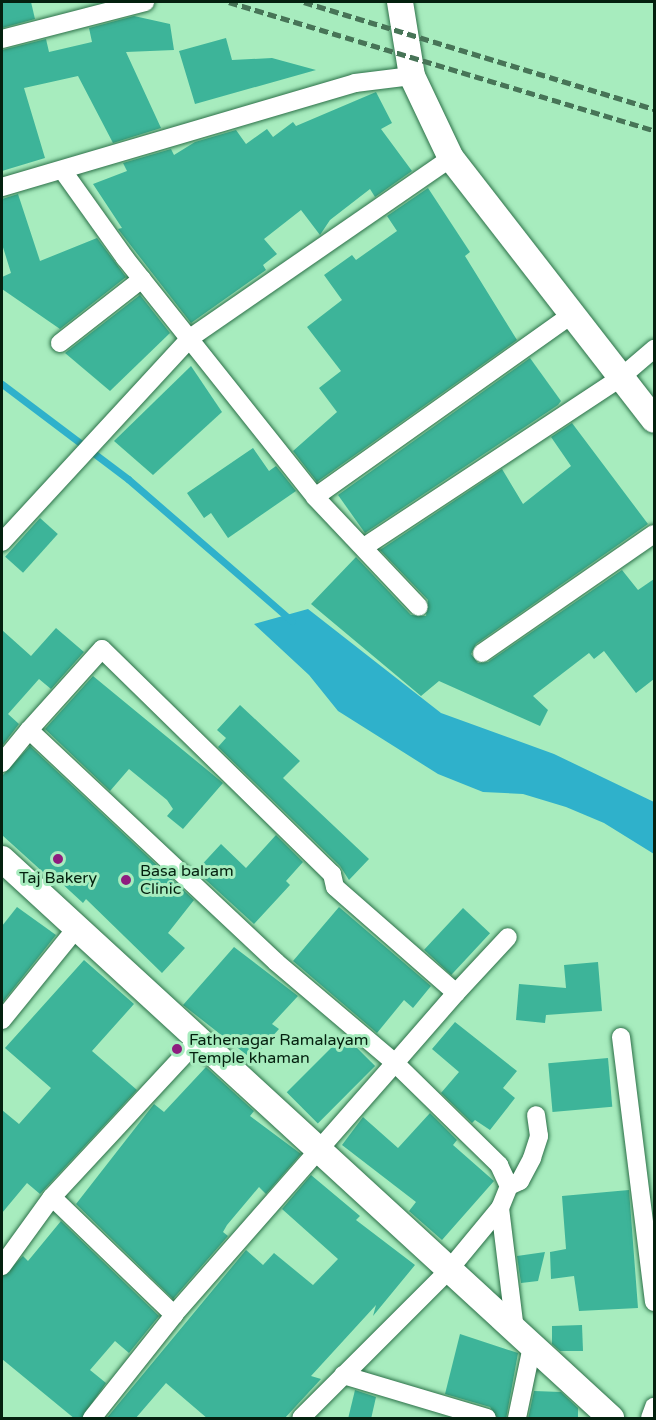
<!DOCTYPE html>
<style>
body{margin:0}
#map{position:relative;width:656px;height:1420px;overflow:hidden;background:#a7ecbe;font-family:"Varela Round",sans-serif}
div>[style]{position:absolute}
.water>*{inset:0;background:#2fb1cb}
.stream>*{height:7px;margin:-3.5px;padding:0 3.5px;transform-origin:3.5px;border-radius:3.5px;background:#2fb1cb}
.building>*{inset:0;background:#3db499;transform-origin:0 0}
.roads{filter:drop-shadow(0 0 2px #2c7048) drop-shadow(0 0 2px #2c7048)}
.street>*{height:18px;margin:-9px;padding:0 9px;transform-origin:9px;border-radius:9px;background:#fff}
.secondary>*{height:26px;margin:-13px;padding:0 13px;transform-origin:13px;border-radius:13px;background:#fff}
.rail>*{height:4.5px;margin-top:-2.25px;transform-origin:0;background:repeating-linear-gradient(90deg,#477457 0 9px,transparent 0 13.5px)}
.dots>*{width:16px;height:16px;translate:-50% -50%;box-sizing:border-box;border:3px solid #a7ecbe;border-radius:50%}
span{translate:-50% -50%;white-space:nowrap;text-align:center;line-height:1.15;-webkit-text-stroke:6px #a7ecbe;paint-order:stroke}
.poi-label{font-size:16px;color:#04200f}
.left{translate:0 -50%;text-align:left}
.frame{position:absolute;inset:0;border:3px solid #04200f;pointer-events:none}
</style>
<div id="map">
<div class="water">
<div style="clip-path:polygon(308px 609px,441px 713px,554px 754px,654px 802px,654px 854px,604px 823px,566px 807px,523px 794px,483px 792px,438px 774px,338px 711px,309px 675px,254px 624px)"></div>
</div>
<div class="stream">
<div style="left:2px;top:384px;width:158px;rotate:37deg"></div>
<div style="left:128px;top:479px;width:217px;rotate:40.9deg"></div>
</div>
<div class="building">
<div style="clip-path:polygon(2px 2px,31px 2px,35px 19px,2px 28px)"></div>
<div style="clip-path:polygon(134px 16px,170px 24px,174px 50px,126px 52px,161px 128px,113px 143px,78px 76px,24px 88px,45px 158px,2px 171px,2px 50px,46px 39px,49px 52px,92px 42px,89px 28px)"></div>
<div style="clip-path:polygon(226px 38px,232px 60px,272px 58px,316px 70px,195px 104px,179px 51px)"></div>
<div style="clip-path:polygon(376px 92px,392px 123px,381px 129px,412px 171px,375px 197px,370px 189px,330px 220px,320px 235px,301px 210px,264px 239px,277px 254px,263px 265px,266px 270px,191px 323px,118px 229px,122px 228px,93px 184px,127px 171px,123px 163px,171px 149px,174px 155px,195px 142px,236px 130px,246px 144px,267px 129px,273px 137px,293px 122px,296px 126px)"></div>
<div style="clip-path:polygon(428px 188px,470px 252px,465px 256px,517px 340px,317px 482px,293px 451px,337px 412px,319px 388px,341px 371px,307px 327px,342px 300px,324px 275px,352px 255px,356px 260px,397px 231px,387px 216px)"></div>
<div style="clip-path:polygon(18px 194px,40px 261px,97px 238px,126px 277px,60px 329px,2px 289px,2px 277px,11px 273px,2px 244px,2px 199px)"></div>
<div style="clip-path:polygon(140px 295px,170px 333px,110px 391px,65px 353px)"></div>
<div style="clip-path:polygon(530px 358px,561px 401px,558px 405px,365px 533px,338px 495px)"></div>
<div style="clip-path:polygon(191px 366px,222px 412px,153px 475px,114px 441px)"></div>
<div style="clip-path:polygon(572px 423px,648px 524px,476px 644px,471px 654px,478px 663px,488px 662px,622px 570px,638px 590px,654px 579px,654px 679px,636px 693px,604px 651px,594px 659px,589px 653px,533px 696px,548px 710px,540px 726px,439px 681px,421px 696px,311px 604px,356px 557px,411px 615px,426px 616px,428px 600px,380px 550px,502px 469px,523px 504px,571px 466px,551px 437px)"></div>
<div style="clip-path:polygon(253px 448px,269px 471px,276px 466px,296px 491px,228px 538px,211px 513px,204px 518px,187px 493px)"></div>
<div style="left:40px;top:518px;width:24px;height:52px;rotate:42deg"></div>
<div style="clip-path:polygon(56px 628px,84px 652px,51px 689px,39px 679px,8px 714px,19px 724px,2px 746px,2px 630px,31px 656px)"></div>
<div style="clip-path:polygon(93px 676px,223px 783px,183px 829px,167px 816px,173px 809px,167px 800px,129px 769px,110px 791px,45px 729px)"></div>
<div style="clip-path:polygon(240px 705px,300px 761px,283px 778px,369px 859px,349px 880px,340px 866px,218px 747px,226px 738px,217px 730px)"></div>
<div style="clip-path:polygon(30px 746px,194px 900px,168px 933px,185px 948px,162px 973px,86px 899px,83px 903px,58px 880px,55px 883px,2px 835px,2px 776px)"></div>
<div style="clip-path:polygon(276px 835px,303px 862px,286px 881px,290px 885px,254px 924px,196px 871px,221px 844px,246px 868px)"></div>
<div style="clip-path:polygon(17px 907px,56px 935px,2px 1003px,2px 926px)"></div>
<div style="clip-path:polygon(339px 907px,431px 986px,413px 1008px,404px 1000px,377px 1033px,293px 961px)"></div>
<div style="left:463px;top:908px;width:37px;height:57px;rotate:43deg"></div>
<div style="clip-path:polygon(234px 947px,298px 996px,272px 1024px,279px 1029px,252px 1059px,183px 1005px)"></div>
<div style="clip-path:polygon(84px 960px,134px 1004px,92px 1051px,137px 1090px,40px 1194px,27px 1183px,2px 1213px,2px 1110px,19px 1124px,51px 1088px,5px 1048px)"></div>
<div style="clip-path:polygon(598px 962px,602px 1011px,546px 1015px,545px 1023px,516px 1020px,519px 984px,566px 988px,564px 965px)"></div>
<div style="clip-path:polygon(455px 1022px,517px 1071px,503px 1088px,515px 1098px,490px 1130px,475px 1120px,472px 1123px,441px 1093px,459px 1072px,432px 1049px)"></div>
<div style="left:344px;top:1035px;width:44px;height:81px;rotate:45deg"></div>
<div style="left:608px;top:1058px;width:49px;height:60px;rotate:85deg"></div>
<div style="clip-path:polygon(206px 1067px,254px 1111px,250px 1116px,301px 1154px,266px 1194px,259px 1187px,227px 1225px,223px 1232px,228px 1236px,173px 1299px,76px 1204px,154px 1104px,164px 1112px)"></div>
<div style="clip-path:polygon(430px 1113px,457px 1140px,453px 1145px,494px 1181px,442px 1240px,409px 1211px,416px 1202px,342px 1145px,363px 1117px,398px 1148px)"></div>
<div style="clip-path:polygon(311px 1175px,360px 1216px,356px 1220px,415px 1265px,373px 1316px,376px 1305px,311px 1376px,321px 1379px,284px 1419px,208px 1419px,166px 1383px,135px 1419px,106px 1419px,246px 1250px,263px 1265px,274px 1253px,313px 1285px,338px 1259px,282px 1209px)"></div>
<div style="clip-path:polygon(629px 1190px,638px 1308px,579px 1311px,574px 1276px,551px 1279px,550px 1252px,566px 1249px,562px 1196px)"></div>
<div style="clip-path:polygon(61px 1221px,159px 1316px,129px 1353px,115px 1341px,90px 1370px,106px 1383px,81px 1419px,75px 1419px,2px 1359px,2px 1277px,23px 1256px,28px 1261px)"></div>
<div style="clip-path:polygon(545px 1252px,538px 1281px,521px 1283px,517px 1256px)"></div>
<div style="clip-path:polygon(582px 1325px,583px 1351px,560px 1351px,552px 1344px,552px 1326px)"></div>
<div style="clip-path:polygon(460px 1334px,518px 1353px,506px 1419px,498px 1419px,490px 1407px,445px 1394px)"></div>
<div style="clip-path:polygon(355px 1390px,376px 1397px,371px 1419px,348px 1419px)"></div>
<div style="clip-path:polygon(534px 1391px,561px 1392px,578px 1408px,578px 1419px,528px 1419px)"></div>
</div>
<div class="roads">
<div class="street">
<div style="left:2px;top:39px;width:148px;rotate:-14.5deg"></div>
<div style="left:63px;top:171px;width:107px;rotate:54.5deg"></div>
<div style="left:125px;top:258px;width:305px;rotate:51.5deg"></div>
<div style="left:315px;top:497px;width:151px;rotate:46.6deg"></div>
<div style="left:2px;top:187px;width:368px;rotate:-16.4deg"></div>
<div style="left:355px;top:83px;width:57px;rotate:-7deg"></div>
<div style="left:60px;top:343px;width:104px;rotate:-38deg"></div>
<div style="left:315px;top:497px;width:314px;rotate:-35.4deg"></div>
<div style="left:2px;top:542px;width:277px;rotate:-47.3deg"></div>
<div style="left:190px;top:338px;width:317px;rotate:-34.6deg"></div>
<div style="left:364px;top:547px;width:307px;rotate:-33.4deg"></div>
<div style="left:620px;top:378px;width:45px;rotate:-40.5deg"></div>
<div style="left:482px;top:653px;width:209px;rotate:-34.7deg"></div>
<div style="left:29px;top:730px;width:109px;rotate:-48deg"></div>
<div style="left:102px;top:649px;width:322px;rotate:44.4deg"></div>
<div style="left:332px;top:874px;width:13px;rotate:77deg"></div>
<div style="left:335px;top:887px;width:161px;rotate:41.2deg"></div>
<div style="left:456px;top:993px;width:93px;rotate:131.1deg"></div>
<div style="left:395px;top:1063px;width:146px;rotate:44.4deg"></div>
<div style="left:499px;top:1165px;width:23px;rotate:65deg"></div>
<div style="left:509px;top:1186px;width:24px;rotate:112deg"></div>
<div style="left:500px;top:1208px;width:83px;rotate:129.6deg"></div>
<div style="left:447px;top:1272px;width:206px;rotate:135deg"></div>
<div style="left:2px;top:763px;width:43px;rotate:-50.7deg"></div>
<div style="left:29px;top:730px;width:339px;rotate:43.2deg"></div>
<div style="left:276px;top:962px;width:156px;rotate:40.3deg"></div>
<div style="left:395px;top:1063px;width:335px;rotate:131.3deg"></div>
<div style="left:174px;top:1315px;width:132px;rotate:128.5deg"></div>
<div style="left:456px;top:993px;width:76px;rotate:-47.1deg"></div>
<div style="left:2px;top:1020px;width:121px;rotate:-51deg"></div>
<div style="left:621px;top:1037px;width:267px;rotate:82.9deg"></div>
<div style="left:509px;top:1186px;width:12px;rotate:-24deg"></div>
<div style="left:520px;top:1181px;width:26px;rotate:-62deg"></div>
<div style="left:532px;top:1158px;width:23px;rotate:-72deg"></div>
<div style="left:539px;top:1136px;width:21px;rotate:-98deg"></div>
<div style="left:52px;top:1197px;width:170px;rotate:44deg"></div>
<div style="left:500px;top:1208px;width:123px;rotate:83deg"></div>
<div style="left:2px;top:1266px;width:85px;rotate:-54.1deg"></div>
<div style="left:52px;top:1197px;width:217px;rotate:-47.1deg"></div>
<div style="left:343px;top:1375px;width:150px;rotate:16.6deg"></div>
<div style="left:517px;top:1418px;width:74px;rotate:-78.2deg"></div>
<div style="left:650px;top:1418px;width:12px;rotate:-70deg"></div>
</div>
<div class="secondary">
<div style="left:400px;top:2px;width:75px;rotate:80.8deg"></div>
<div style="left:412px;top:76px;width:91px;rotate:64.6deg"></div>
<div style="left:451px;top:158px;width:331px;rotate:52.2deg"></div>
<div style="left:2px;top:859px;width:827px;rotate:42.55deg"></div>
</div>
</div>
<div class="rail">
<div style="left:229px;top:2px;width:444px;rotate:16.8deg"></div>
<div style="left:304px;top:2px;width:366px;rotate:17deg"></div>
</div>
<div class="dots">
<div style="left:58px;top:859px;background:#8e1d7f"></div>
<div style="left:126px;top:880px;background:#8e1d7f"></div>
<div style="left:177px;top:1049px;background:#8e1d7f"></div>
</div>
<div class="poi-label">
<span class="left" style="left:140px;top:880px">Basa balram<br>Clinic</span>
<span style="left:58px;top:878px">Taj Bakery</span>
<span class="left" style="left:189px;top:1049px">Fathenagar Ramalayam<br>Temple khaman</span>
</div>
<div class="frame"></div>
</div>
